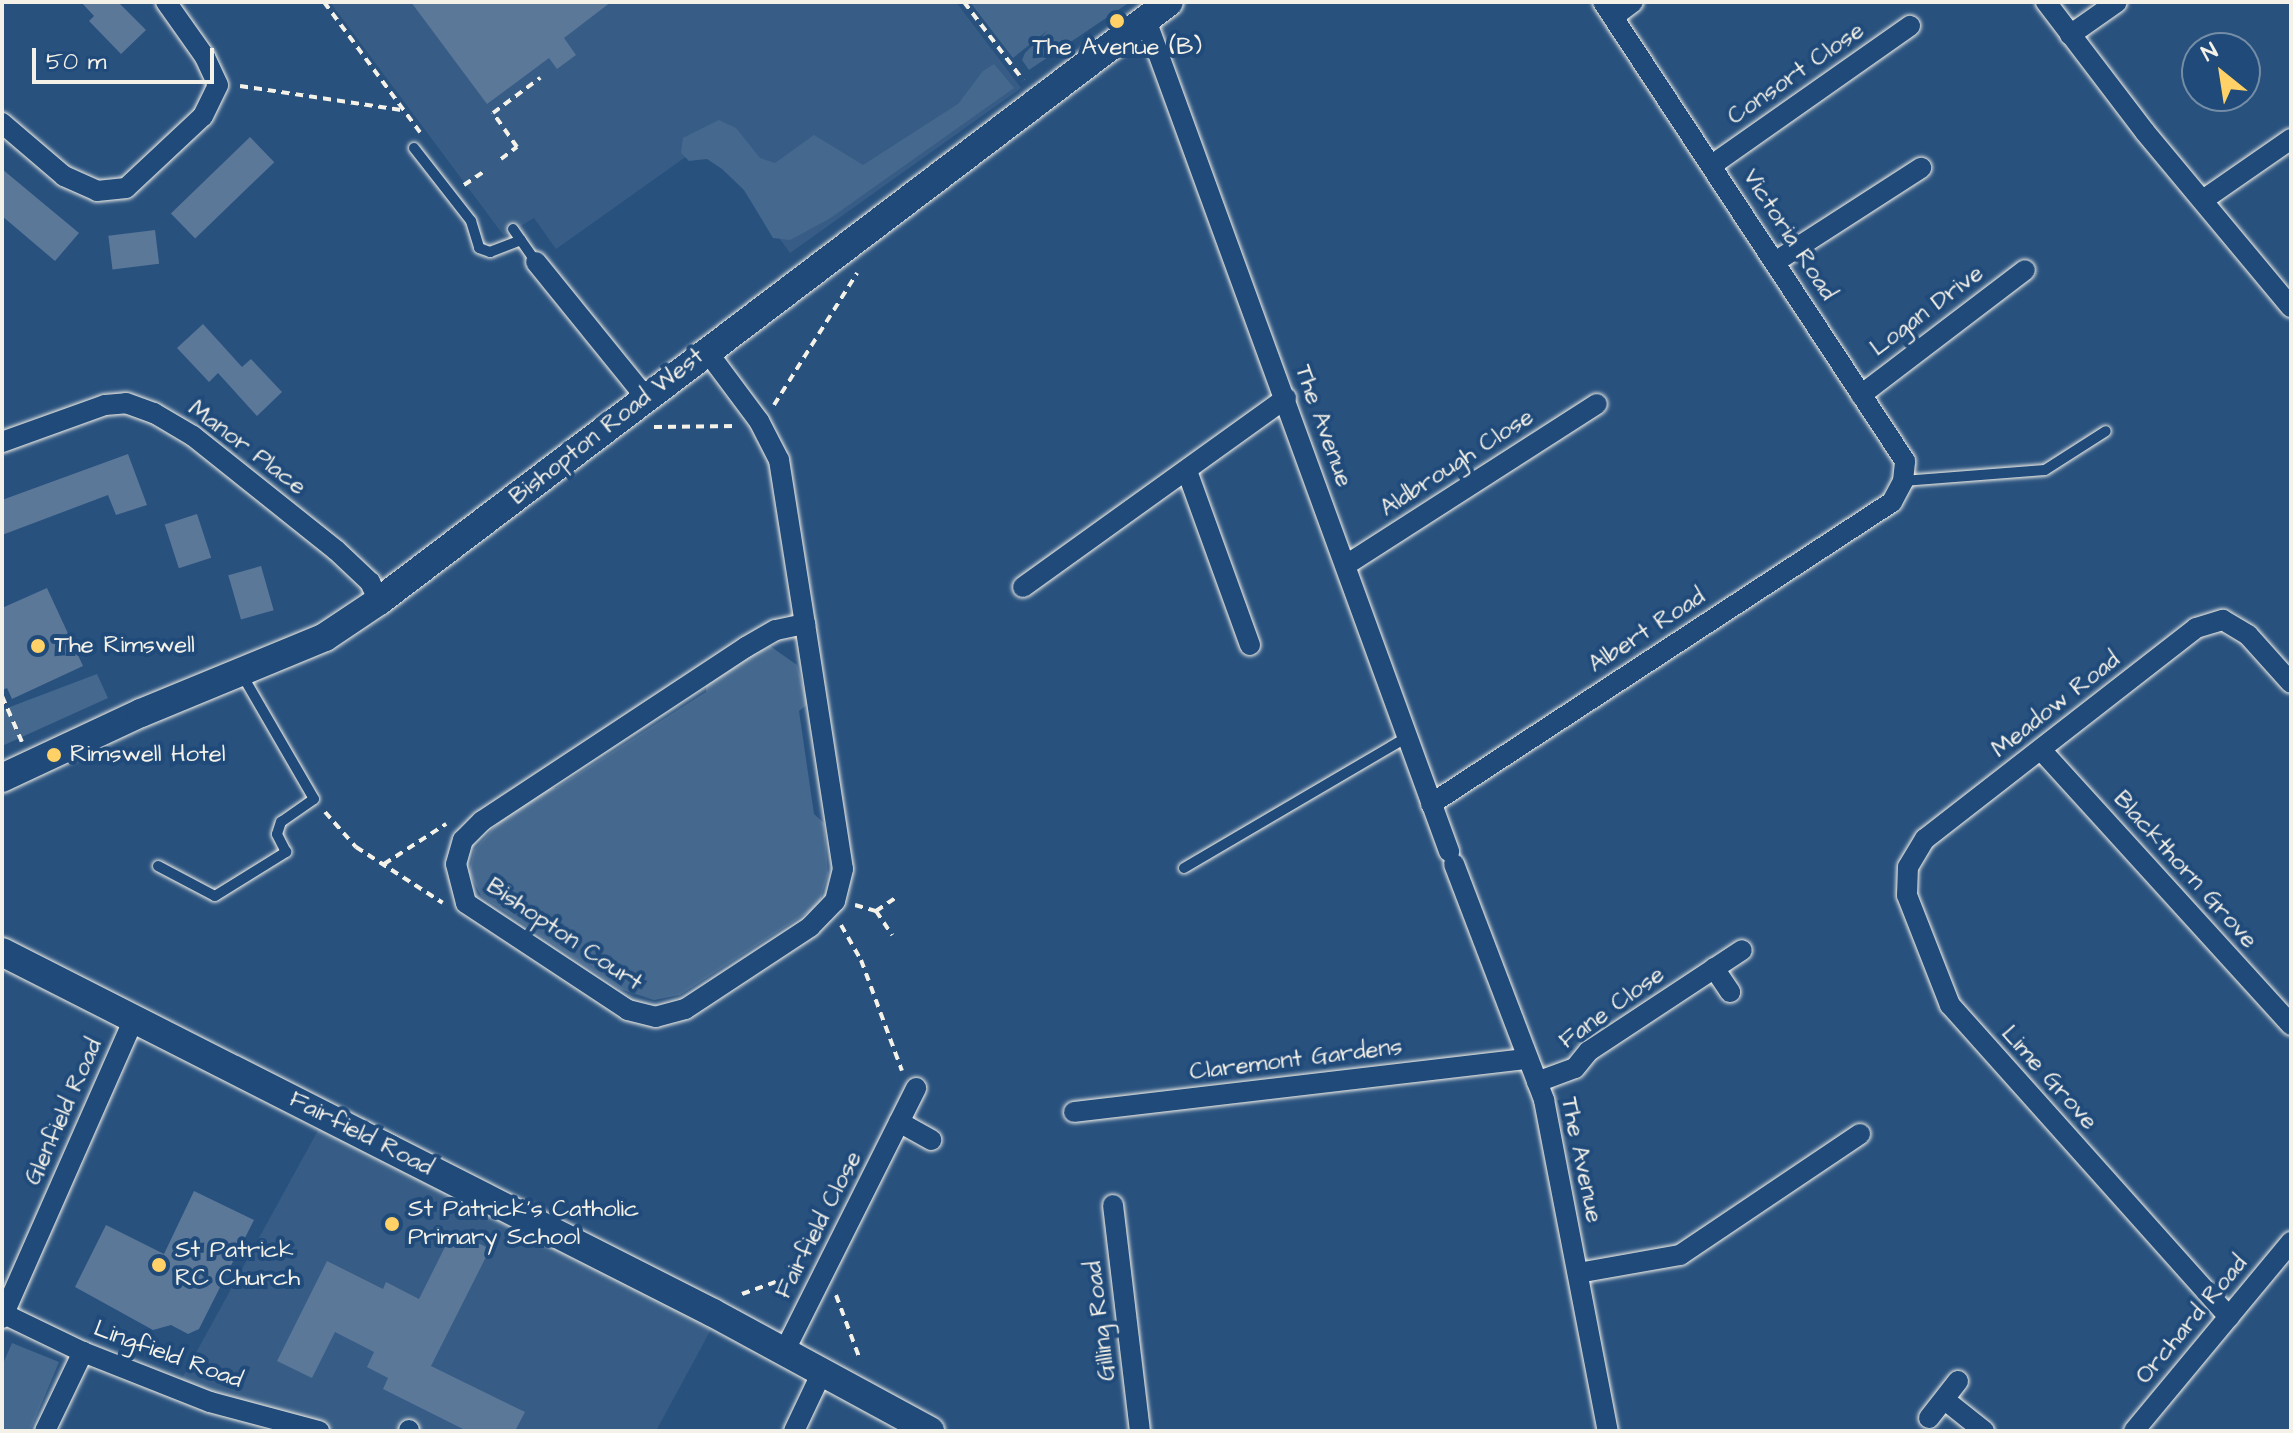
<!DOCTYPE html>
<style>
body{margin:0}
#map{position:relative;width:2293px;height:1433px;overflow:hidden;background:#28517e;font-family:"Architects Daughter",sans-serif}
div>[style]{position:absolute}
.built>*{inset:0;background:#375d86}
.green>*{inset:0;background:#45688e}
.building>*{inset:0;background:#5b7899;transform-origin:0 0}
.path>*{height:4px;margin-top:-2px;transform-origin:0;background:repeating-linear-gradient(90deg,#f4f1e8 0 8px,transparent 0 14px)}
.roads{filter:drop-shadow(0 0 2px #f4f1e8) drop-shadow(0 0 2px #f4f1e8)}
.lane>*{height:10px;margin:-5px;padding:0 5px;transform-origin:5px;border-radius:5px;background:#1f4a7a}
.street>*{height:20px;margin:-10px;padding:0 10px;transform-origin:10px;border-radius:10px;background:#1f4a7a}
.secondary>*{height:28px;margin:-14px;padding:0 14px;transform-origin:14px;border-radius:14px;background:#1f4a7a}
.dots>*{width:22px;height:22px;translate:-50% -50%;box-sizing:border-box;border:4px solid #1f4a7a;border-radius:50%}
span{translate:-50% -50%;white-space:nowrap;text-align:center;line-height:1.15;-webkit-text-stroke:8px #1f4a7a;paint-order:stroke}
.poi-label{font-size:24px;color:#f4f1e8}
.left{translate:0 -50%;text-align:left}
.street-label{font-size:24px;color:#f4f1e8}
.frame{position:absolute;inset:0;border:4px solid #f4f1e8;pointer-events:none}
.north{position:absolute;left:2181px;top:32px;width:80px;height:80px;box-sizing:border-box;background:#1f4a7a;border:2px solid #748da6;border-radius:50%;rotate:330deg;font-size:22px;font-weight:700;line-height:32px;text-align:center;color:#f4f1e8}
.north::after{content:'';display:block;margin:auto;width:28px;height:36px;background:#ffd166;clip-path:polygon(50% 0,100% 100%,50% 72%,0 100%)}
.scale{position:absolute;left:32px;top:48px;width:182px;height:36px;box-sizing:border-box;border:4px solid #f4f1e8;border-top:0;padding-left:10px;font-size:24px;line-height:28px;white-space:nowrap;color:#f4f1e8;-webkit-text-stroke:6px #1f4a7a;paint-order:stroke}
</style>
<div id="map">
<div class="built">
<div style="clip-path:polygon(330px 2px,956px 2px,1021px 88px,790px 253px,708px 141px,556px 249px,534px 218px,504px 236px)"></div>
<div style="clip-path:polygon(321px 1125px,715px 1322px,656px 1431px,316px 1431px,180px 1382px)"></div>
</div>
<div class="green">
<div style="clip-path:polygon(970px 2px,1130px 2px,1029px 70px,1022px 60px,1025px 53px,1048px 30px,1013px 58px)"></div>
<div style="clip-path:polygon(994px 64px,1014px 88px,829px 219px,790px 240px,773px 238px,744px 190px,722px 169px,707px 159px,689px 161px,681px 153px,683px 138px,719px 120px,736px 128px,760px 158px,775px 163px,814px 135px,863px 165px,958px 104px,983px 71px)"></div>
<div style="clip-path:polygon(770px 646px,797px 665px,808px 704px,799px 711px,814px 814px,824px 823px,828px 874px,820px 901px,810px 911px,680px 995px,654px 1000px,620px 989px,481px 896px,469px 872px,474px 850px,511px 808px,544px 787px,556px 788px,706px 692px,706px 681px)"></div>
<div style="clip-path:polygon(97px 674px,108px 698px,2px 746px,2px 710px)"></div>
<div style="clip-path:polygon(12px 1343px,59px 1362px,30px 1431px,2px 1431px,2px 1366px)"></div>
</div>
<div class="building">
<div style="clip-path:polygon(81px 2px,118px 2px,146px 30px,121px 54px,89px 21px,94px 16px)"></div>
<div style="clip-path:polygon(411px 2px,611px 2px,564px 38px,576px 55px,557px 69px,549px 58px,487px 104px)"></div>
<div style="left:250px;top:137px;width:35px;height:110px;rotate:46deg"></div>
<div style="clip-path:polygon(2px 169px,79px 233px,55px 261px,2px 216px)"></div>
<div style="left:155px;top:230px;width:34px;height:47px;rotate:83deg"></div>
<div style="clip-path:polygon(203px 324px,242px 367px,251px 359px,282px 392px,257px 416px,218px 373px,209px 382px,177px 348px)"></div>
<div style="clip-path:polygon(128px 454px,147px 505px,116px 515px,108px 495px,2px 535px,2px 500px)"></div>
<div style="left:197px;top:514px;width:46px;height:34px;rotate:72deg"></div>
<div style="left:261px;top:566px;width:46px;height:34px;rotate:74deg"></div>
<div style="clip-path:polygon(47px 588px,83px 666px,12px 699px,7px 688px,2px 690px,2px 608px)"></div>
<div style="clip-path:polygon(194px 1191px,254px 1220px,199px 1329px,188px 1334px,171px 1325px,153px 1330px,75px 1287px,106px 1225px,164px 1254px)"></div>
<div style="clip-path:polygon(453px 1231px,490px 1249px,431px 1366px,525px 1412px,515px 1431px,467px 1431px,383px 1389px,388px 1378px,367px 1367px,374px 1352px,335px 1332px,312px 1378px,277px 1361px,327px 1261px,383px 1289px,386px 1282px,419px 1299px)"></div>
</div>
<div class="path">
<div style="left:324px;top:2px;width:162px;rotate:53.6deg"></div>
<div style="left:964px;top:2px;width:98px;rotate:52.9deg"></div>
<div style="left:240px;top:86px;width:163px;rotate:8.5deg"></div>
<div style="left:501px;top:159px;width:20px;rotate:-37deg"></div>
<div style="left:517px;top:147px;width:42px;rotate:-125.2deg"></div>
<div style="left:493px;top:113px;width:59px;rotate:-36.7deg"></div>
<div style="left:464px;top:185px;width:23px;rotate:-34deg"></div>
<div style="left:774px;top:405px;width:156px;rotate:-57.8deg"></div>
<div style="left:654px;top:427px;width:83px;rotate:-0.7deg"></div>
<div style="left:2px;top:696px;width:50px;rotate:66.5deg"></div>
<div style="left:325px;top:812px;width:47px;rotate:48.5deg"></div>
<div style="left:356px;top:847px;width:103px;rotate:32.8deg"></div>
<div style="left:384px;top:864px;width:74px;rotate:-32.8deg"></div>
<div style="left:855px;top:905px;width:22px;rotate:16deg"></div>
<div style="left:876px;top:911px;width:29px;rotate:56deg"></div>
<div style="left:876px;top:911px;width:27px;rotate:-34deg"></div>
<div style="left:841px;top:925px;width:40px;rotate:60.3deg"></div>
<div style="left:861px;top:960px;width:118px;rotate:69.7deg"></div>
<div style="left:742px;top:1294px;width:62px;rotate:-19.9deg"></div>
<div style="left:836px;top:1295px;width:66px;rotate:69.6deg"></div>
</div>
<div class="roads">
<div class="lane">
<div style="left:414px;top:148px;width:93px;rotate:52deg"></div>
<div style="left:471px;top:221px;width:28px;rotate:73deg"></div>
<div style="left:479px;top:248px;width:12px;rotate:20deg"></div>
<div style="left:490px;top:252px;width:33px;rotate:-21deg"></div>
<div style="left:513px;top:229px;width:40px;rotate:55.1deg"></div>
<div style="left:1903px;top:481px;width:142px;rotate:-4.4deg"></div>
<div style="left:2045px;top:470px;width:72px;rotate:-32.6deg"></div>
<div style="left:158px;top:866px;width:64px;rotate:27.8deg"></div>
<div style="left:215px;top:896px;width:84px;rotate:-31.8deg"></div>
<div style="left:286px;top:852px;width:20px;rotate:-117deg"></div>
<div style="left:277px;top:834px;width:13px;rotate:-72deg"></div>
<div style="left:281px;top:822px;width:40px;rotate:-34.9deg"></div>
<div style="left:314px;top:799px;width:143px;rotate:-120.1deg"></div>
<div style="left:1184px;top:868px;width:257px;rotate:-30.4deg"></div>
</div>
<div class="street">
<div style="left:2046px;top:2px;width:163px;rotate:52.7deg"></div>
<div style="left:2145px;top:132px;width:228px;rotate:50.2deg"></div>
<div style="left:1613px;top:17px;width:25px;rotate:-37deg"></div>
<div style="left:1146px;top:20px;width:885px;rotate:69.97deg"></div>
<div style="left:2070px;top:35px;width:57px;rotate:-35.1deg"></div>
<div style="left:2px;top:123px;width:82px;rotate:40.5deg"></div>
<div style="left:64px;top:176px;width:36px;rotate:24deg"></div>
<div style="left:97px;top:191px;width:29px;rotate:-6deg"></div>
<div style="left:126px;top:188px;width:105px;rotate:-43.1deg"></div>
<div style="left:203px;top:116px;width:34px;rotate:-64deg"></div>
<div style="left:218px;top:85px;width:31px;rotate:-115deg"></div>
<div style="left:205px;top:57px;width:67px;rotate:-125.3deg"></div>
<div style="left:1712px;top:165px;width:242px;rotate:-35.1deg"></div>
<div style="left:2203px;top:200px;width:107px;rotate:-34.7deg"></div>
<div style="left:536px;top:262px;width:175px;rotate:51deg"></div>
<div style="left:1775px;top:262px;width:174px;rotate:-32.8deg"></div>
<div style="left:706px;top:350px;width:89px;rotate:53.3deg"></div>
<div style="left:759px;top:421px;width:44px;rotate:62.9deg"></div>
<div style="left:779px;top:460px;width:166px;rotate:81deg"></div>
<div style="left:805px;top:624px;width:248px;rotate:81.2deg"></div>
<div style="left:843px;top:869px;width:33px;rotate:104deg"></div>
<div style="left:835px;top:901px;width:36px;rotate:134deg"></div>
<div style="left:810px;top:927px;width:149px;rotate:146.7deg"></div>
<div style="left:685px;top:1009px;width:30px;rotate:165deg"></div>
<div style="left:656px;top:1017px;width:29px;rotate:-166deg"></div>
<div style="left:628px;top:1010px;width:194px;rotate:-146.6deg"></div>
<div style="left:466px;top:903px;width:40px;rotate:-104.4deg"></div>
<div style="left:456px;top:864px;width:25px;rotate:-74deg"></div>
<div style="left:463px;top:840px;width:27px;rotate:-45deg"></div>
<div style="left:482px;top:821px;width:316px;rotate:-33.4deg"></div>
<div style="left:746px;top:647px;width:34px;rotate:-30deg"></div>
<div style="left:776px;top:630px;width:30px;rotate:-12deg"></div>
<div style="left:1861px;top:395px;width:206px;rotate:-37.3deg"></div>
<div style="left:2px;top:442px;width:109px;rotate:-19.8deg"></div>
<div style="left:105px;top:405px;width:21px;rotate:-5deg"></div>
<div style="left:126px;top:403px;width:30px;rotate:20deg"></div>
<div style="left:154px;top:413px;width:45px;rotate:30.5deg"></div>
<div style="left:193px;top:436px;width:183px;rotate:38.6deg"></div>
<div style="left:336px;top:550px;width:47px;rotate:43.3deg"></div>
<div style="left:370px;top:582px;width:21px;rotate:65deg"></div>
<div style="left:1187px;top:471px;width:185px;rotate:70.1deg"></div>
<div style="left:1346px;top:565px;width:298px;rotate:-32.7deg"></div>
<div style="left:1023px;top:587px;width:324px;rotate:-35.7deg"></div>
<div style="left:2041px;top:750px;width:372px;rotate:47.7deg"></div>
<div style="left:1431px;top:804px;width:551px;rotate:-33.23deg"></div>
<div style="left:1892px;top:502px;width:24px;rotate:-62deg"></div>
<div style="left:1903px;top:481px;width:20px;rotate:-84deg"></div>
<div style="left:1905px;top:461px;width:549px;rotate:-123.34deg"></div>
<div style="left:1454px;top:864px;width:253px;rotate:69.1deg"></div>
<div style="left:1544px;top:1100px;width:337px;rotate:79.1deg"></div>
<div style="left:1714px;top:968px;width:29px;rotate:56deg"></div>
<div style="left:1537px;top:1082px;width:40px;rotate:-20.2deg"></div>
<div style="left:1575px;top:1068px;width:22px;rotate:-51deg"></div>
<div style="left:1589px;top:1051px;width:183px;rotate:-33.4deg"></div>
<div style="left:1074px;top:1112px;width:453px;rotate:-6.7deg"></div>
<div style="left:899px;top:1122px;width:37px;rotate:29deg"></div>
<div style="left:1113px;top:1205px;width:228px;rotate:83.2deg"></div>
<div style="left:1578px;top:1273px;width:104px;rotate:-10deg"></div>
<div style="left:1680px;top:1255px;width:217px;rotate:-33.9deg"></div>
<div style="left:4px;top:1314px;width:88px;rotate:25.7deg"></div>
<div style="left:83px;top:1352px;width:136px;rotate:21.5deg"></div>
<div style="left:210px;top:1402px;width:113px;rotate:14.9deg"></div>
<div style="left:2229px;top:1317px;width:419px;rotate:-131.8deg"></div>
<div style="left:1950px;top:1005px;width:118px;rotate:-111.4deg"></div>
<div style="left:1907px;top:895px;width:28px;rotate:-88deg"></div>
<div style="left:1908px;top:867px;width:33px;rotate:-59deg"></div>
<div style="left:1925px;top:839px;width:343px;rotate:-37.9deg"></div>
<div style="left:2196px;top:628px;width:28px;rotate:-17deg"></div>
<div style="left:2223px;top:620px;width:29px;rotate:31deg"></div>
<div style="left:2248px;top:635px;width:64px;rotate:48.1deg"></div>
<div style="left:2px;top:1318px;width:330px;rotate:-66.2deg"></div>
<div style="left:785px;top:1350px;width:293px;rotate:-63.4deg"></div>
<div style="left:1945px;top:1400px;width:50px;rotate:38.5deg"></div>
<div style="left:1929px;top:1418px;width:47px;rotate:-51.9deg"></div>
<div style="left:45px;top:1431px;width:88px;rotate:-64.3deg"></div>
<div style="left:409px;top:1431px;width:1px;rotate:-90deg"></div>
<div style="left:794px;top:1431px;width:65px;rotate:-64.6deg"></div>
<div style="left:2134px;top:1431px;width:246px;rotate:-50.3deg"></div>
</div>
<div class="secondary">
<div style="left:2px;top:778px;width:153px;rotate:-25.1deg"></div>
<div style="left:141px;top:713px;width:199px;rotate:-22.4deg"></div>
<div style="left:325px;top:637px;width:65px;rotate:-33.7deg"></div>
<div style="left:379px;top:601px;width:991px;rotate:-37.17deg"></div>
<div style="left:2px;top:952px;width:797px;rotate:26.92deg"></div>
<div style="left:713px;top:1313px;width:247px;rotate:28.5deg"></div>
</div>
</div>
<div class="dots">
<div style="left:1117px;top:21px;background:#ffd166"></div>
<div style="left:38px;top:646px;background:#ffd166"></div>
<div style="left:54px;top:755px;background:#ffd166"></div>
<div style="left:392px;top:1224px;background:#ffd166"></div>
<div style="left:159px;top:1265px;background:#ffd166"></div>
</div>
<div class="poi-label">
<span style="left:1117px;top:48px">The Avenue (B)</span>
<span class="left" style="left:54px;top:646px">The Rimswell</span>
<span class="left" style="left:70px;top:755px">Rimswell Hotel</span>
<span class="left" style="left:408px;top:1224px">St Patrick's Catholic<br>Primary School</span>
<span class="left" style="left:175px;top:1265px">St Patrick<br>RC Church</span>
</div>
<div class="street-label">
<span style="left:1796px;top:74px;rotate:-35deg">Consort Close</span>
<span style="left:1789px;top:235px;rotate:57deg">Victoria Road</span>
<span style="left:1927px;top:311px;rotate:-37deg">Logan Drive</span>
<span style="left:1323px;top:426px;rotate:70deg">The Avenue</span>
<span style="left:607px;top:427px;rotate:-38deg">Bishopton Road West</span>
<span style="left:247px;top:448px;rotate:37deg">Manor Place</span>
<span style="left:1457px;top:463px;rotate:-33deg">Aldbrough Close</span>
<span style="left:1647px;top:631px;rotate:-33deg">Albert Road</span>
<span style="left:2056px;top:705px;rotate:-38deg">Meadow Road</span>
<span style="left:2185px;top:870px;rotate:48deg">Blackthorn Grove</span>
<span style="left:564px;top:935px;rotate:34deg">Bishopton Court</span>
<span style="left:1612px;top:1008px;rotate:-36deg">Fane Close</span>
<span style="left:1296px;top:1060px;rotate:-7deg">Claremont Gardens</span>
<span style="left:2049px;top:1078px;rotate:48deg">Lime Grove</span>
<span style="left:64px;top:1112px;rotate:-66deg">Glenfield Road</span>
<span style="left:361px;top:1134px;rotate:27deg">Fairfield Road</span>
<span style="left:1581px;top:1160px;rotate:78deg">The Avenue</span>
<span style="left:819px;top:1225px;rotate:-63deg">Fairfield Close</span>
<span style="left:2192px;top:1320px;rotate:-50deg">Orchard Road</span>
<span style="left:1101px;top:1321px;rotate:-97deg">Gilling Road</span>
<span style="left:168px;top:1355px;rotate:20deg">Lingfield Road</span>
</div>
<div class="frame"></div>
<div class="north">N</div>
<div class="scale">50 m</div>
</div>
